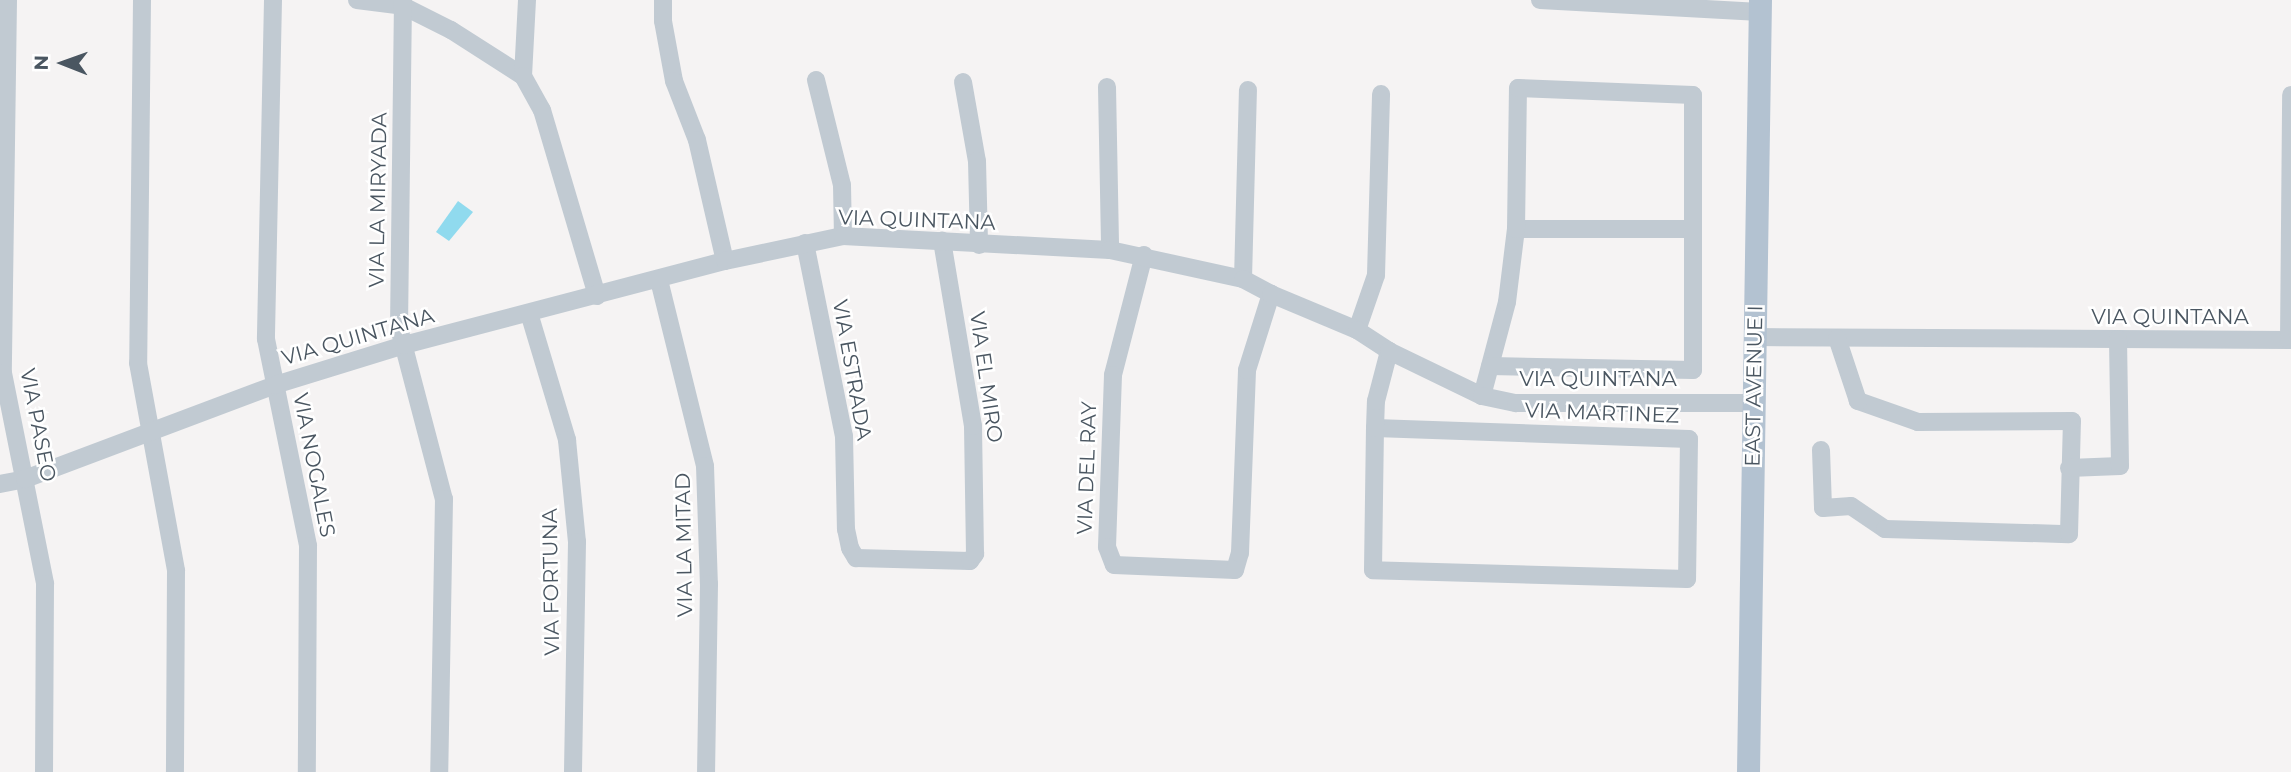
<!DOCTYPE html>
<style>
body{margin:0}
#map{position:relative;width:2291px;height:772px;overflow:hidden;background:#f5f3f3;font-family:Montserrat,sans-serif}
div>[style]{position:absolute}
.water>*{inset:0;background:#90daee}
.minor>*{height:18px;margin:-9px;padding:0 9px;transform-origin:9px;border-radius:9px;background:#c1cad2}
.major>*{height:23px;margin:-11.5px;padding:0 11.5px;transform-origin:11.5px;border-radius:11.5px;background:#b3c2d1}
span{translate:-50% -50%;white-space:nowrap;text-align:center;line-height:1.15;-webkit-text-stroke:5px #fff;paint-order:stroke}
.street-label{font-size:21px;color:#4a5661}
.north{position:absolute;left:28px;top:28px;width:70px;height:70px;-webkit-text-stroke:5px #fff;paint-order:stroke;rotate:271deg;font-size:19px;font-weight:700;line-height:28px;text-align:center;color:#4a5661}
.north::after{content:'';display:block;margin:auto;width:24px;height:32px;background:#4a5661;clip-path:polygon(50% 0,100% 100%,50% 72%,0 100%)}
</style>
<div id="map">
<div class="water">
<div style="clip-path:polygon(458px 201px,473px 212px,449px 241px,436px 232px)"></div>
</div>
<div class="minor">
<div style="left:8px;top:0;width:373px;rotate:90.8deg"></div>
<div style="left:3px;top:373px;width:215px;rotate:78.7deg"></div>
<div style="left:45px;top:584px;width:188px;rotate:90.3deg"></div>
<div style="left:142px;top:0;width:363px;rotate:90.6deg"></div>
<div style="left:138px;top:363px;width:211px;rotate:79.6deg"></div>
<div style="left:176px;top:571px;width:201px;rotate:90.3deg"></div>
<div style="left:273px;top:0;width:339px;rotate:91.2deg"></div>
<div style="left:266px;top:339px;width:211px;rotate:78.5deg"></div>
<div style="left:308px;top:546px;width:226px;rotate:90.3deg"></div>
<div style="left:357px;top:0;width:46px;rotate:7.4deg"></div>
<div style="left:403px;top:6px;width:54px;rotate:26.6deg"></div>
<div style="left:451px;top:30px;width:85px;rotate:32.6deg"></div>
<div style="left:403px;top:0;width:328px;rotate:90.7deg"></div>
<div style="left:399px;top:328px;width:177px;rotate:75.3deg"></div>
<div style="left:444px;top:499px;width:273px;rotate:91deg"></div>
<div style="left:527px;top:0;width:76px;rotate:93deg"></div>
<div style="left:523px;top:76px;width:39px;rotate:61deg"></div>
<div style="left:542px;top:110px;width:194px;rotate:73.5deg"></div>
<div style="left:663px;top:0;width:21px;rotate:90deg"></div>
<div style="left:663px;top:21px;width:61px;rotate:79.6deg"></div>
<div style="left:674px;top:81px;width:63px;rotate:68.7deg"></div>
<div style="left:697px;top:140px;width:124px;rotate:77deg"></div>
<div style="left:1540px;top:0;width:220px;rotate:3.1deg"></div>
<div style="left:816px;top:80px;width:108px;rotate:76.1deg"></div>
<div style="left:842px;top:185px;width:51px;rotate:88.9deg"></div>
<div style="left:963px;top:82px;width:80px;rotate:80deg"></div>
<div style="left:977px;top:161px;width:84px;rotate:88.6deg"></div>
<div style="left:1107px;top:87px;width:163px;rotate:88.9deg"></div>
<div style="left:1516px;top:229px;width:177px"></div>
<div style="left:805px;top:243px;width:197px;rotate:78.6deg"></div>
<div style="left:844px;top:436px;width:93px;rotate:88.8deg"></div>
<div style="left:846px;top:529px;width:19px;rotate:78deg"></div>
<div style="left:850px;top:548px;width:12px;rotate:59deg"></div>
<div style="left:856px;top:558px;width:114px;rotate:1.5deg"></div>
<div style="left:970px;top:561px;width:9px;rotate:-54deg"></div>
<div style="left:975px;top:554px;width:128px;rotate:-90.9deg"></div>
<div style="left:973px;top:426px;width:188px;rotate:-99.5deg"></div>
<div style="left:1144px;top:255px;width:124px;rotate:104.5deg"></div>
<div style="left:1113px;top:375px;width:172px;rotate:92deg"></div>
<div style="left:1107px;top:547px;width:19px;rotate:69deg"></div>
<div style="left:1114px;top:565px;width:121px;rotate:2.4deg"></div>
<div style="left:1235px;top:570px;width:18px;rotate:-74deg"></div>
<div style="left:1240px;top:553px;width:183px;rotate:-87.8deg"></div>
<div style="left:1247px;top:370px;width:80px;rotate:-72.5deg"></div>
<div style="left:1243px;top:279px;width:189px;rotate:-88.5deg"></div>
<div style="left:659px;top:280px;width:192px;rotate:76.1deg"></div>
<div style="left:705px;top:466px;width:118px;rotate:88.1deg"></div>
<div style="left:709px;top:584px;width:188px;rotate:90.9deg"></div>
<div style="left:529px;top:313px;width:133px;rotate:73.3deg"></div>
<div style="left:567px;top:440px;width:102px;rotate:84.4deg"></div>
<div style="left:577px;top:542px;width:230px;rotate:91deg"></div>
<div style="left:1357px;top:330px;width:58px;rotate:-70.9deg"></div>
<div style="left:1376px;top:275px;width:181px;rotate:-88.4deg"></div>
<div style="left:1755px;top:337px;width:536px;rotate:0.32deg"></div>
<div style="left:2289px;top:340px;width:245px;rotate:-89.5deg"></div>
<div style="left:1482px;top:396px;width:97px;rotate:-75.1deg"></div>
<div style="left:1507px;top:302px;width:74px;rotate:-83deg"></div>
<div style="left:1516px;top:229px;width:141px;rotate:-89.2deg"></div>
<div style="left:1518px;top:88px;width:175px;rotate:2.3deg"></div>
<div style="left:1693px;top:95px;width:275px;rotate:90deg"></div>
<div style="left:1693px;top:370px;width:203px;rotate:-178.9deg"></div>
<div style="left:1375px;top:428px;width:314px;rotate:2deg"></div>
<div style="left:1689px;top:439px;width:140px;rotate:90.8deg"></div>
<div style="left:1687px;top:579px;width:314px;rotate:-178.4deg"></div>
<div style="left:1373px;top:570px;width:142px;rotate:-89.2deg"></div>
<div style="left:1375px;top:428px;width:27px;rotate:-88deg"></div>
<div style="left:1376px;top:401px;width:52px;rotate:-75.4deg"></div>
<div style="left:1821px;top:450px;width:58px;rotate:88deg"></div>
<div style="left:1823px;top:508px;width:28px;rotate:-4deg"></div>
<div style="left:1851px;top:506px;width:41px;rotate:34.1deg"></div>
<div style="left:1885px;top:529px;width:184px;rotate:1.6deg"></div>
<div style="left:2069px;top:534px;width:113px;rotate:-88.5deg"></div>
<div style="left:2072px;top:421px;width:154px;rotate:179.6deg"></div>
<div style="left:1918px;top:422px;width:64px;rotate:-160.7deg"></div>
<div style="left:1858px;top:401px;width:66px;rotate:-108.4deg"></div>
<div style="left:2069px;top:468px;width:51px;rotate:-2.2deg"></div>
<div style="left:2120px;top:466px;width:127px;rotate:-90.9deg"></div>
<div style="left:0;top:484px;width:25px;rotate:-11deg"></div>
<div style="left:25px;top:479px;width:267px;rotate:-20.6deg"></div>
<div style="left:275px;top:385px;width:135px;rotate:-17.2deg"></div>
<div style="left:404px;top:345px;width:332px;rotate:-14.7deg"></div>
<div style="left:725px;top:261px;width:121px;rotate:-12deg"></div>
<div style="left:843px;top:236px;width:267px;rotate:3deg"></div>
<div style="left:1110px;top:250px;width:136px;rotate:12.3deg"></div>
<div style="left:1243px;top:279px;width:32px;rotate:28deg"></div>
<div style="left:1271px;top:294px;width:93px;rotate:22.7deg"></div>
<div style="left:1357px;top:330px;width:38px;rotate:33deg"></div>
<div style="left:1389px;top:351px;width:103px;rotate:25.8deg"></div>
<div style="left:1482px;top:396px;width:35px;rotate:12deg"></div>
<div style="left:1516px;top:403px;width:237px"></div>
</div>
<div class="major">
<div style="left:1748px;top:772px;width:772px;rotate:-89.11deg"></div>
</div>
<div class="street-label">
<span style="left:378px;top:200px;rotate:-89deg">VIA LA MIRYADA</span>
<span style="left:917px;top:220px;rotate:2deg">VIA QUINTANA</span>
<span style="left:2170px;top:317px">VIA QUINTANA</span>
<span style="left:358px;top:337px;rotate:-16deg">VIA QUINTANA</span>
<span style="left:852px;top:370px;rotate:80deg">VIA ESTRADA</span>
<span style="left:986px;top:377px;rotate:82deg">VIA EL MIRO</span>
<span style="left:1598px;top:379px">VIA QUINTANA</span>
<span style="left:1754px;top:386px;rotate:-89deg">EAST AVENUE I</span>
<span style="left:1602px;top:413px;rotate:2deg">VIA MARTINEZ</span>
<span style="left:38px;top:425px;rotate:79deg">VIA PASEO</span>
<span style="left:314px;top:465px;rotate:79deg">VIA NOGALES</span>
<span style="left:1087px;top:468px;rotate:-88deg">VIA DEL RAY</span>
<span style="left:684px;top:545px;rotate:-91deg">VIA LA MITAD</span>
<span style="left:551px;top:582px;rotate:-91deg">VIA FORTUNA</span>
</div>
<div class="north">N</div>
</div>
